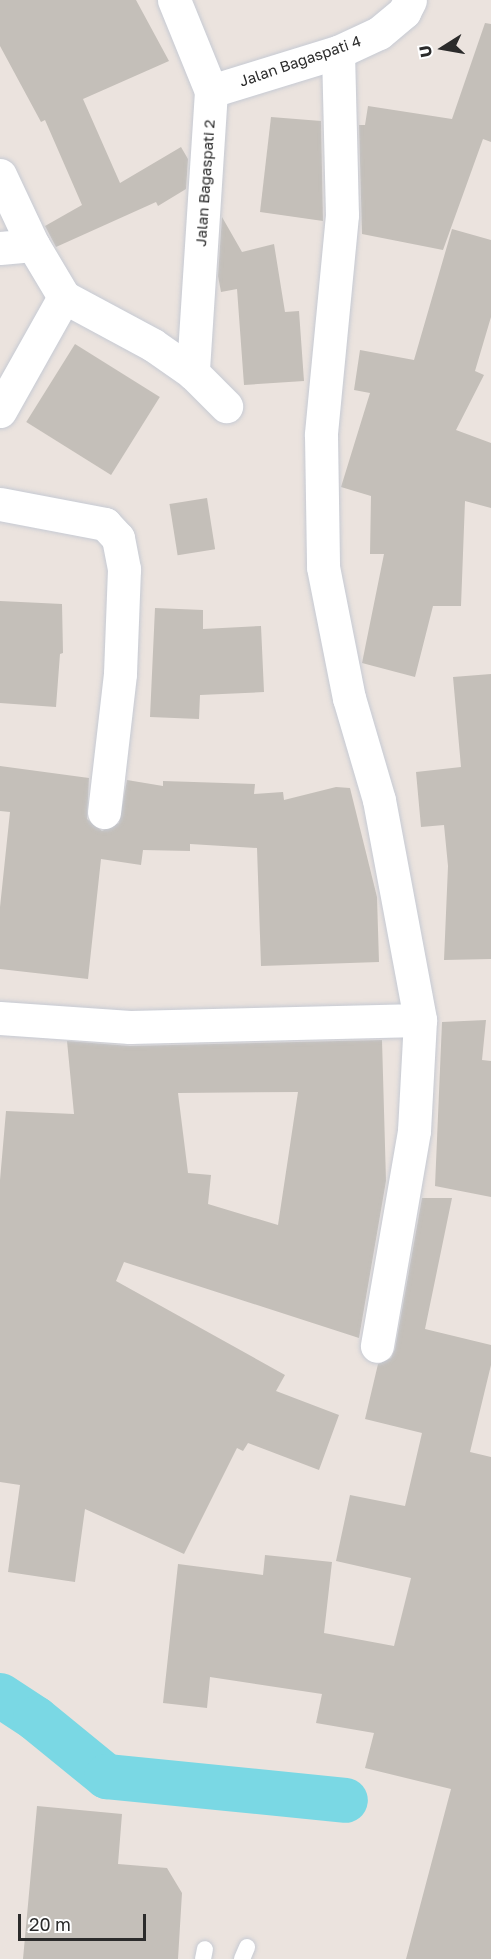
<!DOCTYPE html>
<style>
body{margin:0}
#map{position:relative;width:491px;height:1959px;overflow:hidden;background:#ebe3de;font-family:"Golos Text",sans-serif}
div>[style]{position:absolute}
.canal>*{height:45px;margin:-22.5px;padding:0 22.5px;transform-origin:22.5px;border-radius:22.5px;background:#7ad8e4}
.building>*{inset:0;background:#c4bfb9;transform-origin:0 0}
.roads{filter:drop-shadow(0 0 2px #c6cad3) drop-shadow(0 0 2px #c6cad3)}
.lane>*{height:16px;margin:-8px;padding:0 8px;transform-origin:8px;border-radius:8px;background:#fff}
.street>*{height:33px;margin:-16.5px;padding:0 16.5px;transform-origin:16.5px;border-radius:16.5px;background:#fff}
span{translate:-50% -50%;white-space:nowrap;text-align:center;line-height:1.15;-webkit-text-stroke:4.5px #fff;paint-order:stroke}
.street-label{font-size:15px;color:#2b2b2b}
.north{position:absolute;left:413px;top:18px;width:60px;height:60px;-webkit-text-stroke:4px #fff;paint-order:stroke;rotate:259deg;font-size:16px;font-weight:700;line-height:24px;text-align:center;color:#2b2b2b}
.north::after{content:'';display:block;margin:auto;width:21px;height:27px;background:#2b2b2b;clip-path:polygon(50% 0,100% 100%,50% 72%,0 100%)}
.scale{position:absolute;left:18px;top:1914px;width:128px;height:27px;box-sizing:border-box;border:3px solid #2b2b2b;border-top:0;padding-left:8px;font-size:18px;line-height:21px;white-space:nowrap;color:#2b2b2b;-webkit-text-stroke:4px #fff;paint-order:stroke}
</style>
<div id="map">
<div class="canal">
<div style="left:0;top:1695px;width:42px;rotate:33.3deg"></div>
<div style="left:35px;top:1718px;width:92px;rotate:39.2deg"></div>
<div style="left:106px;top:1776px;width:240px;rotate:5.7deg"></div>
</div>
<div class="building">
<div style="clip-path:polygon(0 0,136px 0,169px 61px,83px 99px,120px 183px,181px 147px,188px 159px,186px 189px,158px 206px,156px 202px,56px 247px,45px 226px,82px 205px,45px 120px,41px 122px,0 46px)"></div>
<div style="clip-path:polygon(485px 23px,491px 24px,491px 142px,483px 139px,443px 250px,362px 234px,359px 125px,365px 125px,368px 106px,452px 119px)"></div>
<div style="clip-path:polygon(271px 117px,321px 121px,323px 221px,260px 212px)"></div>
<div style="clip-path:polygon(222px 217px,242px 252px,274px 244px,285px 312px,299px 311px,304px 381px,244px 385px,237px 289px,221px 292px,218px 276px)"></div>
<div style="clip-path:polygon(452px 229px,491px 240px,491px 317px,475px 371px,484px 375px,456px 430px,491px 443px,491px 508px,465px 501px,461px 606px,433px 606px,415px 677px,362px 663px,384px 554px,370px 554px,371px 496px,341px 487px,370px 393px,354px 390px,360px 350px,414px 360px)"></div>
<div style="left:75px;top:344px;width:100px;height:92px;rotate:32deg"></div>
<div style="left:207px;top:498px;width:52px;height:38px;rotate:81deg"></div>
<div style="clip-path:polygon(0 601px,62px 604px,63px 653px,60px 654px,56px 707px,0 703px)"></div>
<div style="clip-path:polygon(155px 608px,203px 610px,203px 629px,261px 626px,264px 692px,200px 695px,199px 719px,150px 717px)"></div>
<div style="clip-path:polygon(491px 674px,491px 959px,444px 960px,448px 866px,444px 825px,421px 827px,416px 772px,461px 767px,453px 677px)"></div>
<div style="clip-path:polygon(0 766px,89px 778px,87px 819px,102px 831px,119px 823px,127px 780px,163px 786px,163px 781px,255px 784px,254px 794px,283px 792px,284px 800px,336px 787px,350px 788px,377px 897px,379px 962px,261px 966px,257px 848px,190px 844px,190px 851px,143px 850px,141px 865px,101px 859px,88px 979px,0 969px,0 907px,10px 812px,0 811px)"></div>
<div style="clip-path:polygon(486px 1020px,482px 1060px,491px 1061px,491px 1197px,435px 1186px,442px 1022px)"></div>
<div style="clip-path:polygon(evenodd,382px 1040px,386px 1181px,359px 1338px,124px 1262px,116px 1281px,285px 1375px,276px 1391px,339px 1415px,319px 1470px,248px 1443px,243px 1451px,237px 1448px,184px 1554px,85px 1509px,75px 1582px,8px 1572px,20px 1485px,0 1482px,0 1180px,6px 1111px,74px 1114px,67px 1041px,130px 1046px,382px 1040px,298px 1092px,278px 1225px,208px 1204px,211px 1175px,188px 1173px,178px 1093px,298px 1092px)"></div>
<div style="clip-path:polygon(422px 1198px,452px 1198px,425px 1329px,491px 1345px,491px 1365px,470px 1452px,491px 1457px,491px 1959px,406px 1959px,451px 1789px,365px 1768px,374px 1733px,316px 1723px,322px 1694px,210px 1677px,207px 1708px,163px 1703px,178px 1564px,263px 1575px,265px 1555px,332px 1562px,324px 1633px,394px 1646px,411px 1578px,336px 1561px,350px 1495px,405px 1506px,422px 1433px,365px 1419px,378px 1364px,391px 1358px,395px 1349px)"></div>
<div style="clip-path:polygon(37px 1806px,122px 1814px,118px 1864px,167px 1868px,182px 1893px,178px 1959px,23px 1959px)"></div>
</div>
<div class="roads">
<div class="lane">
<div style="left:203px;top:1959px;width:10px;rotate:-79deg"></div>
<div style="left:242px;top:1959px;width:13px;rotate:-67deg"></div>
</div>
<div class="street">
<div style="left:174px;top:0;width:98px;rotate:67.9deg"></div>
<div style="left:211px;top:91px;width:283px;rotate:93.7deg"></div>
<div style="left:338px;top:52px;width:163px;rotate:88.6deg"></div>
<div style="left:342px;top:215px;width:221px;rotate:95.5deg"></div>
<div style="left:321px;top:435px;width:132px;rotate:89.1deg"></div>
<div style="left:323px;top:567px;width:134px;rotate:78.8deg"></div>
<div style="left:349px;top:698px;width:106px;rotate:73.6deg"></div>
<div style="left:379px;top:800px;width:224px;rotate:79.4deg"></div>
<div style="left:420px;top:1020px;width:111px;rotate:93.1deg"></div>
<div style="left:414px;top:1131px;width:218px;rotate:99.8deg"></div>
<div style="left:211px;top:91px;width:133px;rotate:-17.1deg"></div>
<div style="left:338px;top:52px;width:45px;rotate:-24.9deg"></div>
<div style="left:379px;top:33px;width:33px;rotate:-40deg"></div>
<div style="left:404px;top:12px;width:13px;rotate:-63deg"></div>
<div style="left:0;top:175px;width:77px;rotate:64.8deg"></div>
<div style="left:33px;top:245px;width:61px;rotate:59.2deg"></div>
<div style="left:0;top:248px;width:33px;rotate:-5deg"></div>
<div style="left:64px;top:297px;width:101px;rotate:28.3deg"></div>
<div style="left:153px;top:345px;width:49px;rotate:35deg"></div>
<div style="left:193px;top:373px;width:47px;rotate:45deg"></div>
<div style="left:0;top:411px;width:131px;rotate:-60.7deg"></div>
<div style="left:0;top:504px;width:107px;rotate:10.8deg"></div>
<div style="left:105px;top:524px;width:19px;rotate:47deg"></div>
<div style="left:118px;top:538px;width:32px;rotate:79deg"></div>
<div style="left:124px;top:569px;width:105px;rotate:92.2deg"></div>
<div style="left:120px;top:674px;width:139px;rotate:96.6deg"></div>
<div style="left:0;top:1018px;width:130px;rotate:4deg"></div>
<div style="left:130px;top:1027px;width:290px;rotate:-1.4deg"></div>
</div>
</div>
<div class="street-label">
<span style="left:300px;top:61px;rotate:-19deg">Jalan Bagaspati 4</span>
<span style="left:205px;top:183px;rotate:-86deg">Jalan Bagaspati 2</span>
</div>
<div class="north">U</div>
<div class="scale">20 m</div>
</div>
